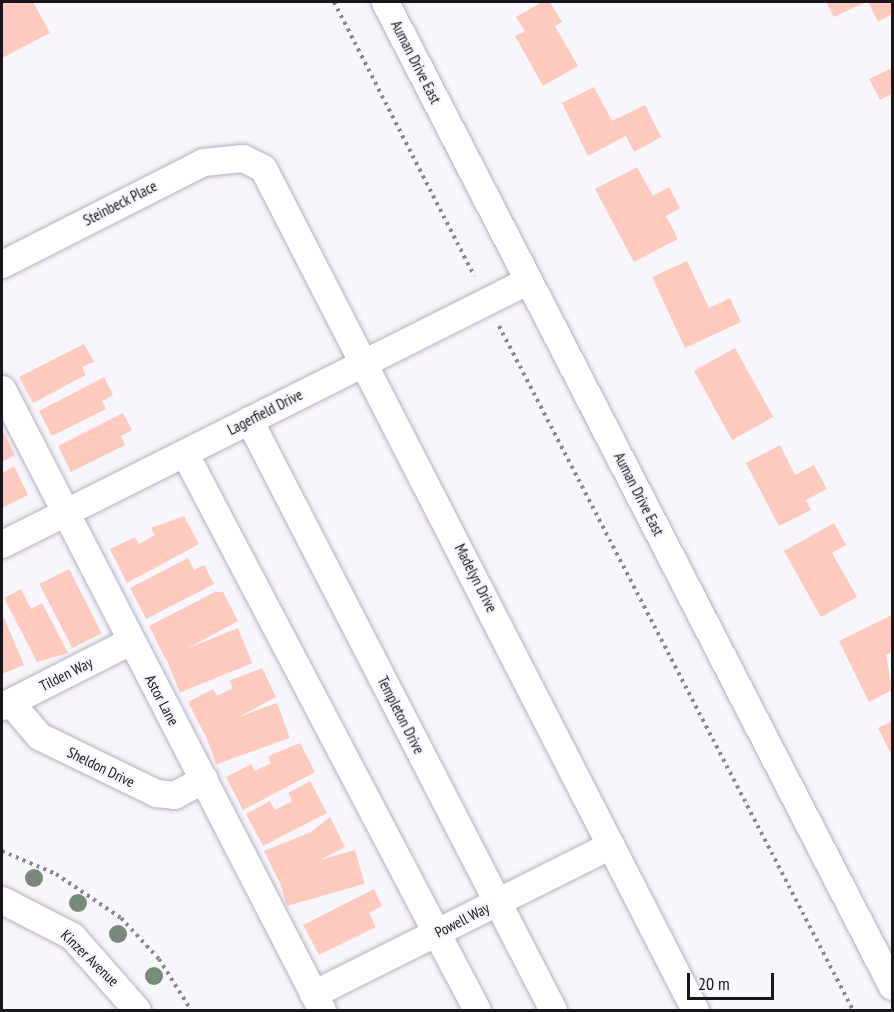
<!DOCTYPE html>
<style>
body{margin:0}
#map{position:relative;width:894px;height:1012px;overflow:hidden;background:#f8f5fc;font-family:"PT Sans Narrow",sans-serif}
div>[style]{position:absolute}
.building>*{inset:0;background:#fdcabd;transform-origin:0 0}
.path>*{height:4px;margin-top:-2px;transform-origin:0;background:repeating-linear-gradient(90deg,#8b898f 0 3px,transparent 0 7.5px)}
.roads{filter:drop-shadow(0 0 2px #b7afc0) drop-shadow(0 0 2px #b7afc0)}
.minor>*{height:27px;margin:-13.5px;padding:0 13.5px;transform-origin:13.5px;border-radius:13.5px;background:#fff}
.trees>*{width:18px;height:18px;margin:-9px;border-radius:50%;background:#788b78}
span{translate:-50% -50%;white-space:nowrap;text-align:center;line-height:1.15;-webkit-text-stroke:4.5px #f8f5fc;paint-order:stroke}
.street-label{font-size:15px;color:#18161c}
.frame{position:absolute;inset:0;border:3px solid #18161c;pointer-events:none}
.scale{position:absolute;left:687px;top:973px;width:87px;height:27px;box-sizing:border-box;border:3px solid #18161c;border-top:0;padding-left:8px;font-size:18px;line-height:21px;white-space:nowrap;color:#18161c;-webkit-text-stroke:4px #f8f5fc;paint-order:stroke}
</style>
<div id="map">
<div class="building">
<div style="clip-path:polygon(2px 2px,33px 2px,50px 33px,2px 58px)"></div>
<div style="clip-path:polygon(542px 2px,550px 2px,562px 22px,555px 26px,578px 66px,543px 86px,515px 36px,525px 31px,516px 17px)"></div>
<div style="clip-path:polygon(826px 2px,866px 2px,834px 17px)"></div>
<div style="clip-path:polygon(868px 2px,892px 2px,892px 14px,878px 22px)"></div>
<div style="clip-path:polygon(892px 68px,892px 94px,880px 100px,869px 79px)"></div>
<div style="clip-path:polygon(594px 87px,612px 121px,645px 105px,661px 137px,634px 152px,626px 136px,588px 156px,562px 103px)"></div>
<div style="clip-path:polygon(637px 167px,653px 196px,669px 187px,680px 208px,666px 216px,678px 239px,634px 262px,595px 189px)"></div>
<div style="clip-path:polygon(687px 261px,709px 308px,730px 298px,741px 322px,685px 348px,652px 277px)"></div>
<div style="clip-path:polygon(84px 344px,94px 362px,82px 367px,86px 375px,33px 403px,19px 377px)"></div>
<div style="left:735px;top:348px;width:79px;height:47px;rotate:61deg"></div>
<div style="clip-path:polygon(104px 377px,113px 395px,102px 401px,106px 409px,52px 436px,39px 411px)"></div>
<div style="clip-path:polygon(123px 413px,132px 430px,121px 436px,125px 445px,71px 472px,58px 446px)"></div>
<div style="clip-path:polygon(2px 429px,15px 455px,2px 462px)"></div>
<div style="clip-path:polygon(780px 445px,795px 475px,814px 465px,827px 489px,806px 500px,811px 510px,779px 526px,746px 463px)"></div>
<div style="clip-path:polygon(14px 466px,28px 495px,2px 508px,2px 473px)"></div>
<div style="clip-path:polygon(184px 516px,199px 544px,127px 583px,110px 549px,135px 537px,139px 544px,155px 535px,151px 528px)"></div>
<div style="clip-path:polygon(834px 523px,846px 545px,832px 553px,857px 597px,821px 617px,784px 551px)"></div>
<div style="clip-path:polygon(188px 558px,194px 570px,204px 565px,214px 584px,146px 619px,130px 588px)"></div>
<div style="left:69px;top:569px;width:72px;height:33px;rotate:63deg"></div>
<div style="clip-path:polygon(21px 589px,31px 609px,42px 603px,68px 653px,37px 662px,4px 598px)"></div>
<div style="clip-path:polygon(215px 592px,223px 592px,238px 621px,166px 660px,149px 626px)"></div>
<div style="clip-path:polygon(892px 615px,892px 652px,886px 655px,892px 690px,869px 702px,839px 641px)"></div>
<div style="clip-path:polygon(4px 618px,24px 665px,2px 674px,2px 619px)"></div>
<div style="left:238px;top:628px;width:38px;height:78px;rotate:68deg"></div>
<div style="clip-path:polygon(262px 668px,276px 697px,205px 735px,188px 702px,213px 689px,217px 696px,233px 688px,229px 681px)"></div>
<div style="left:277px;top:703px;width:37px;height:78px;rotate:70deg"></div>
<div style="clip-path:polygon(892px 721px,892px 756px,878px 728px)"></div>
<div style="clip-path:polygon(300px 743px,315px 772px,243px 810px,226px 777px,251px 764px,255px 771px,271px 763px,268px 756px)"></div>
<div style="clip-path:polygon(310px 781px,327px 813px,263px 846px,246px 814px,270px 801px,275px 810px,292px 801px,288px 793px)"></div>
<div style="clip-path:polygon(330px 817px,345px 847px,279px 881px,264px 851px,311px 832px)"></div>
<div style="left:355px;top:850px;width:35px;height:81px;rotate:74deg"></div>
<div style="clip-path:polygon(374px 889px,382px 906px,369px 913px,376px 927px,319px 955px,303px 925px)"></div>
</div>
<div class="path">
<div style="left:334px;top:2px;width:308px;rotate:62.9deg"></div>
<div style="left:499px;top:326px;width:770px;rotate:62.64deg"></div>
<div style="left:2px;top:851px;width:59px;rotate:23.1deg"></div>
<div style="left:56px;top:874px;width:78px;rotate:34.1deg"></div>
<div style="left:121px;top:918px;width:56px;rotate:47.2deg"></div>
<div style="left:159px;top:959px;width:60px;rotate:57.9deg"></div>
</div>
<div class="roads">
<div class="minor">
<div style="left:385px;top:2px;width:1107px;rotate:62.74deg"></div>
<div style="left:2px;top:264px;width:225px;rotate:-26.9deg"></div>
<div style="left:203px;top:162px;width:40px;rotate:-5.7deg"></div>
<div style="left:243px;top:158px;width:22px;rotate:27deg"></div>
<div style="left:263px;top:168px;width:946px;rotate:62.84deg"></div>
<div style="left:2px;top:389px;width:699px;rotate:62.74deg"></div>
<div style="left:249px;top:420px;width:664px;rotate:62.74deg"></div>
<div style="left:185px;top:454px;width:628px;rotate:62.29deg"></div>
<div style="left:2px;top:544px;width:589px;rotate:-26.61deg"></div>
<div style="left:11px;top:703px;width:43px;rotate:49.7deg"></div>
<div style="left:39px;top:736px;width:130px;rotate:26deg"></div>
<div style="left:156px;top:793px;width:18px;rotate:6deg"></div>
<div style="left:174px;top:795px;width:34px;rotate:-28deg"></div>
<div style="left:2px;top:706px;width:144px;rotate:-26.9deg"></div>
<div style="left:2px;top:900px;width:79px;rotate:27.2deg"></div>
<div style="left:72px;top:936px;width:98px;rotate:48.7deg"></div>
<div style="left:313px;top:994px;width:333px;rotate:-26.6deg"></div>
</div>
</div>
<div class="trees">
<div style="left:34px;top:878px"></div>
<div style="left:78px;top:903px"></div>
<div style="left:118px;top:934px"></div>
<div style="left:154px;top:976px"></div>
</div>
<div class="street-label">
<span style="left:416px;top:62px;rotate:63deg">Auman Drive East</span>
<span style="left:120px;top:203px;rotate:-27deg">Steinbeck Place</span>
<span style="left:265px;top:412px;rotate:-27deg">Lagerfield Drive</span>
<span style="left:639px;top:494px;rotate:63deg">Auman Drive East</span>
<span style="left:476px;top:578px;rotate:63deg">Madelyn Drive</span>
<span style="left:66px;top:674px;rotate:-27deg">Tilden Way</span>
<span style="left:162px;top:700px;rotate:62deg">Astor Lane</span>
<span style="left:401px;top:715px;rotate:63deg">Templeton Drive</span>
<span style="left:101px;top:767px;rotate:26deg">Sheldon Drive</span>
<span style="left:462px;top:920px;rotate:-27deg">Powell Way</span>
<span style="left:90px;top:958px;rotate:44deg">Kinzer Avenue</span>
</div>
<div class="frame"></div>
<div class="scale">20 m</div>
</div>
